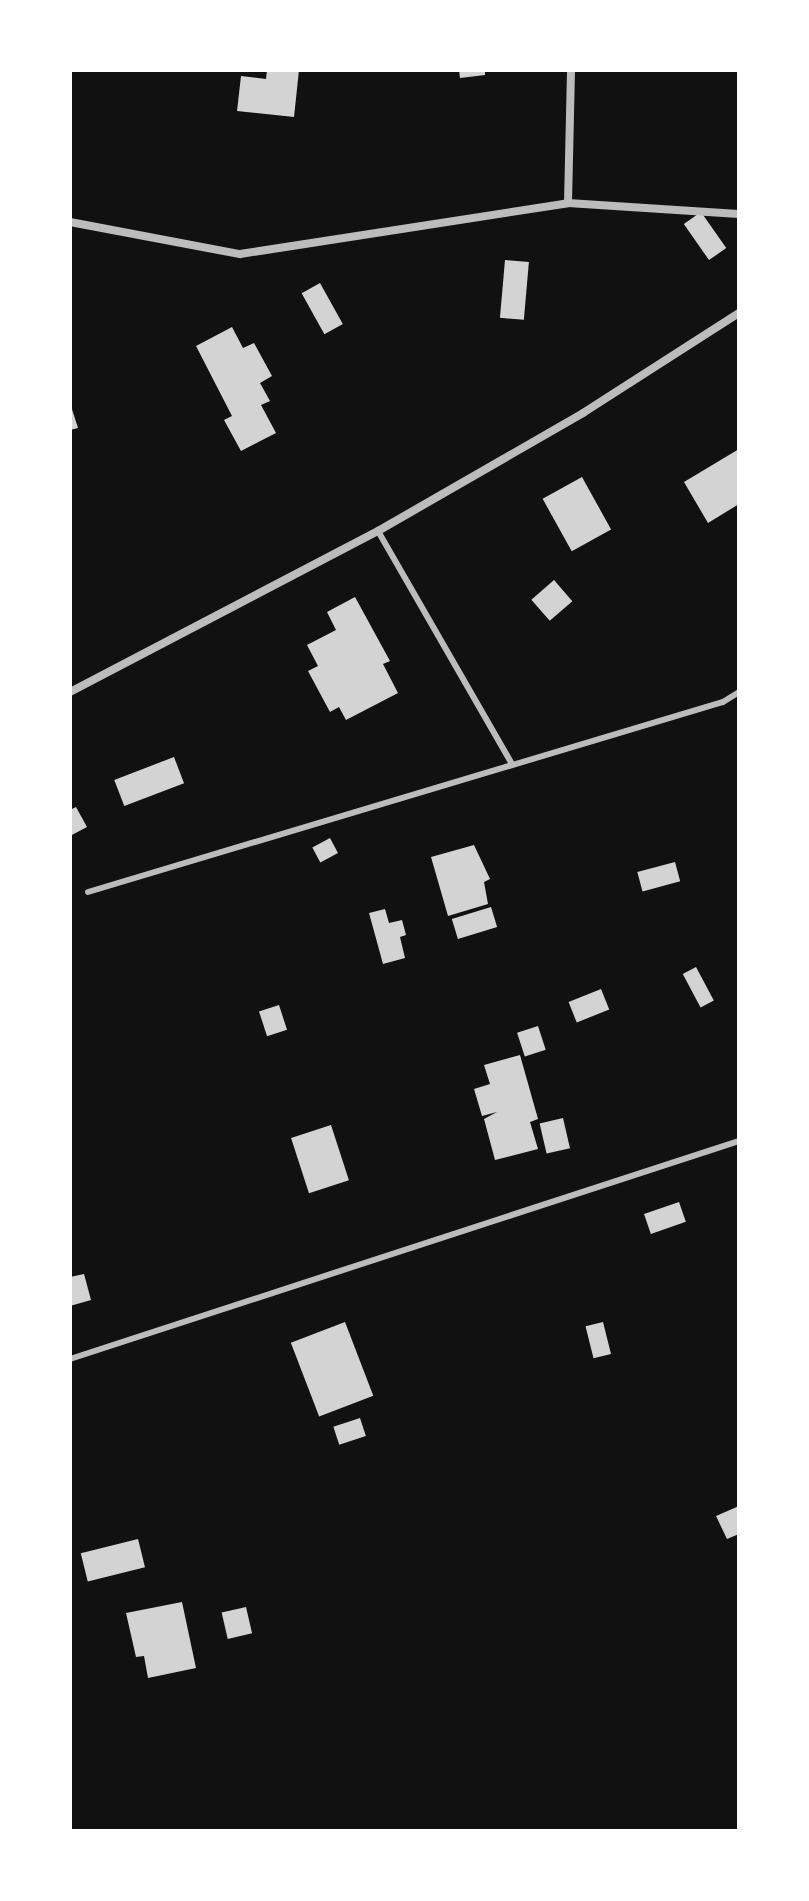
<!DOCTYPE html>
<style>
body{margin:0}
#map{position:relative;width:809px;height:1901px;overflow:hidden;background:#111;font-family:"Open Sans",sans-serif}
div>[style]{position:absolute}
.building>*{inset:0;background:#d3d3d3;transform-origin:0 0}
.service>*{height:6px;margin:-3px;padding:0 3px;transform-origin:3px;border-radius:3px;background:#bcbcbc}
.minor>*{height:8px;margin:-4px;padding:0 4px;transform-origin:4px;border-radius:4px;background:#bcbcbc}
span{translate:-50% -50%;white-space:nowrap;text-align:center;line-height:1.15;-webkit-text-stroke:7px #fff;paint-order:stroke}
.frame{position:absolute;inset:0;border:72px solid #fff;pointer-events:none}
</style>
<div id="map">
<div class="building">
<div style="clip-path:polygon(267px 70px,299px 70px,294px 117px,237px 111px,241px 76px,266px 79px)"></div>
<div style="clip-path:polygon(459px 70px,485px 70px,485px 75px,460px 78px)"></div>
<div style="left:701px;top:212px;width:44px;height:21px;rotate:55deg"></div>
<div style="left:505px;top:260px;width:24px;height:58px;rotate:5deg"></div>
<div style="left:320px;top:283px;width:47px;height:21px;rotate:61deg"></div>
<div style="clip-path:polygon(232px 327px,243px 348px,254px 343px,272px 376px,260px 383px,270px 401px,261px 405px,276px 433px,241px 451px,224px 420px,232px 416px,196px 346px)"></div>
<div style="clip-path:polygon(70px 403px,78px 428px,70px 430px)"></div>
<div style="clip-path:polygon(739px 449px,739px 504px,708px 523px,684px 482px)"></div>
<div style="left:582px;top:477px;width:60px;height:45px;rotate:61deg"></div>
<div style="left:554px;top:580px;width:28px;height:30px;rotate:49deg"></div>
<div style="clip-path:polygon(355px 597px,390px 661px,383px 664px,398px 693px,346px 720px,339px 707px,330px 712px,308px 671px,318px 666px,307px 645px,336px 630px,327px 612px)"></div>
<div style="left:174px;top:757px;width:28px;height:64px;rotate:69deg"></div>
<div style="clip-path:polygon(76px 807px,87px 827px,70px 836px,70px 810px)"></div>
<div style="left:330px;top:838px;width:17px;height:20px;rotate:62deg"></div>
<div style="clip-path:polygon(474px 845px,490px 879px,484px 882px,488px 904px,448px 916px,431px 857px)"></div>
<div style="left:675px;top:862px;width:20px;height:39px;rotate:75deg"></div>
<div style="left:491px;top:907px;width:21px;height:41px;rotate:73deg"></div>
<div style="clip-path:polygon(385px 909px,389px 923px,402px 920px,406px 935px,400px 937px,405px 958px,383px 964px,369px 913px)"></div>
<div style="left:696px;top:967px;width:38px;height:15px;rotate:62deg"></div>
<div style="left:601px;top:989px;width:22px;height:35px;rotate:68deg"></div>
<div style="left:279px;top:1005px;width:26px;height:21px;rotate:72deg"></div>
<div style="left:538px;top:1026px;width:25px;height:22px;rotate:72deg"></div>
<div style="clip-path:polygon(520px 1055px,538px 1119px,530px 1122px,538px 1149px,495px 1160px,484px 1119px,497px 1112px,482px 1116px,474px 1089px,490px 1084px,484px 1065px)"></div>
<div style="left:563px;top:1118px;width:31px;height:24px;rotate:77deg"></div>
<div style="left:331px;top:1125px;width:58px;height:42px;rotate:72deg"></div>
<div style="left:679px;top:1202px;width:21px;height:37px;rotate:71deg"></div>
<div style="clip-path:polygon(84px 1274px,91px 1300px,70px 1306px,70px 1277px)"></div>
<div style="left:345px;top:1322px;width:79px;height:58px;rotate:69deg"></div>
<div style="left:603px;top:1322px;width:33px;height:18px;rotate:76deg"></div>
<div style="left:360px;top:1418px;width:19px;height:28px;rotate:72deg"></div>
<div style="clip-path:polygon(739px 1506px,739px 1534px,727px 1539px,716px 1516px)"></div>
<div style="left:138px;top:1539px;width:29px;height:59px;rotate:76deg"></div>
<div style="clip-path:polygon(182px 1602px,196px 1668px,148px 1678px,144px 1656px,136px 1657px,126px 1613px)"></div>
<div style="left:246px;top:1607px;width:27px;height:25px;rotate:77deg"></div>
</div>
<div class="service">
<div style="left:378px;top:531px;width:267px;rotate:60.1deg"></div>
<div style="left:88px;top:892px;width:663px;rotate:-16.66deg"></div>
<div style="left:723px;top:702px;width:19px;rotate:-32deg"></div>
<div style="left:70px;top:1359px;width:704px;rotate:-18.05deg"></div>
</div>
<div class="minor">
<div style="left:568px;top:203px;width:133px;rotate:-88.7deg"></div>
<div style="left:70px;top:222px;width:173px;rotate:10.7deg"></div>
<div style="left:240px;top:254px;width:332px;rotate:-8.8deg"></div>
<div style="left:568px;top:203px;width:171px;rotate:3.7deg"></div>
<div style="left:70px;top:692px;width:348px;rotate:-27.6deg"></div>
<div style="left:378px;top:531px;width:237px;rotate:-29.9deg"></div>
<div style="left:583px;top:413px;width:185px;rotate:-32.7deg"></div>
</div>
<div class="frame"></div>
</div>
